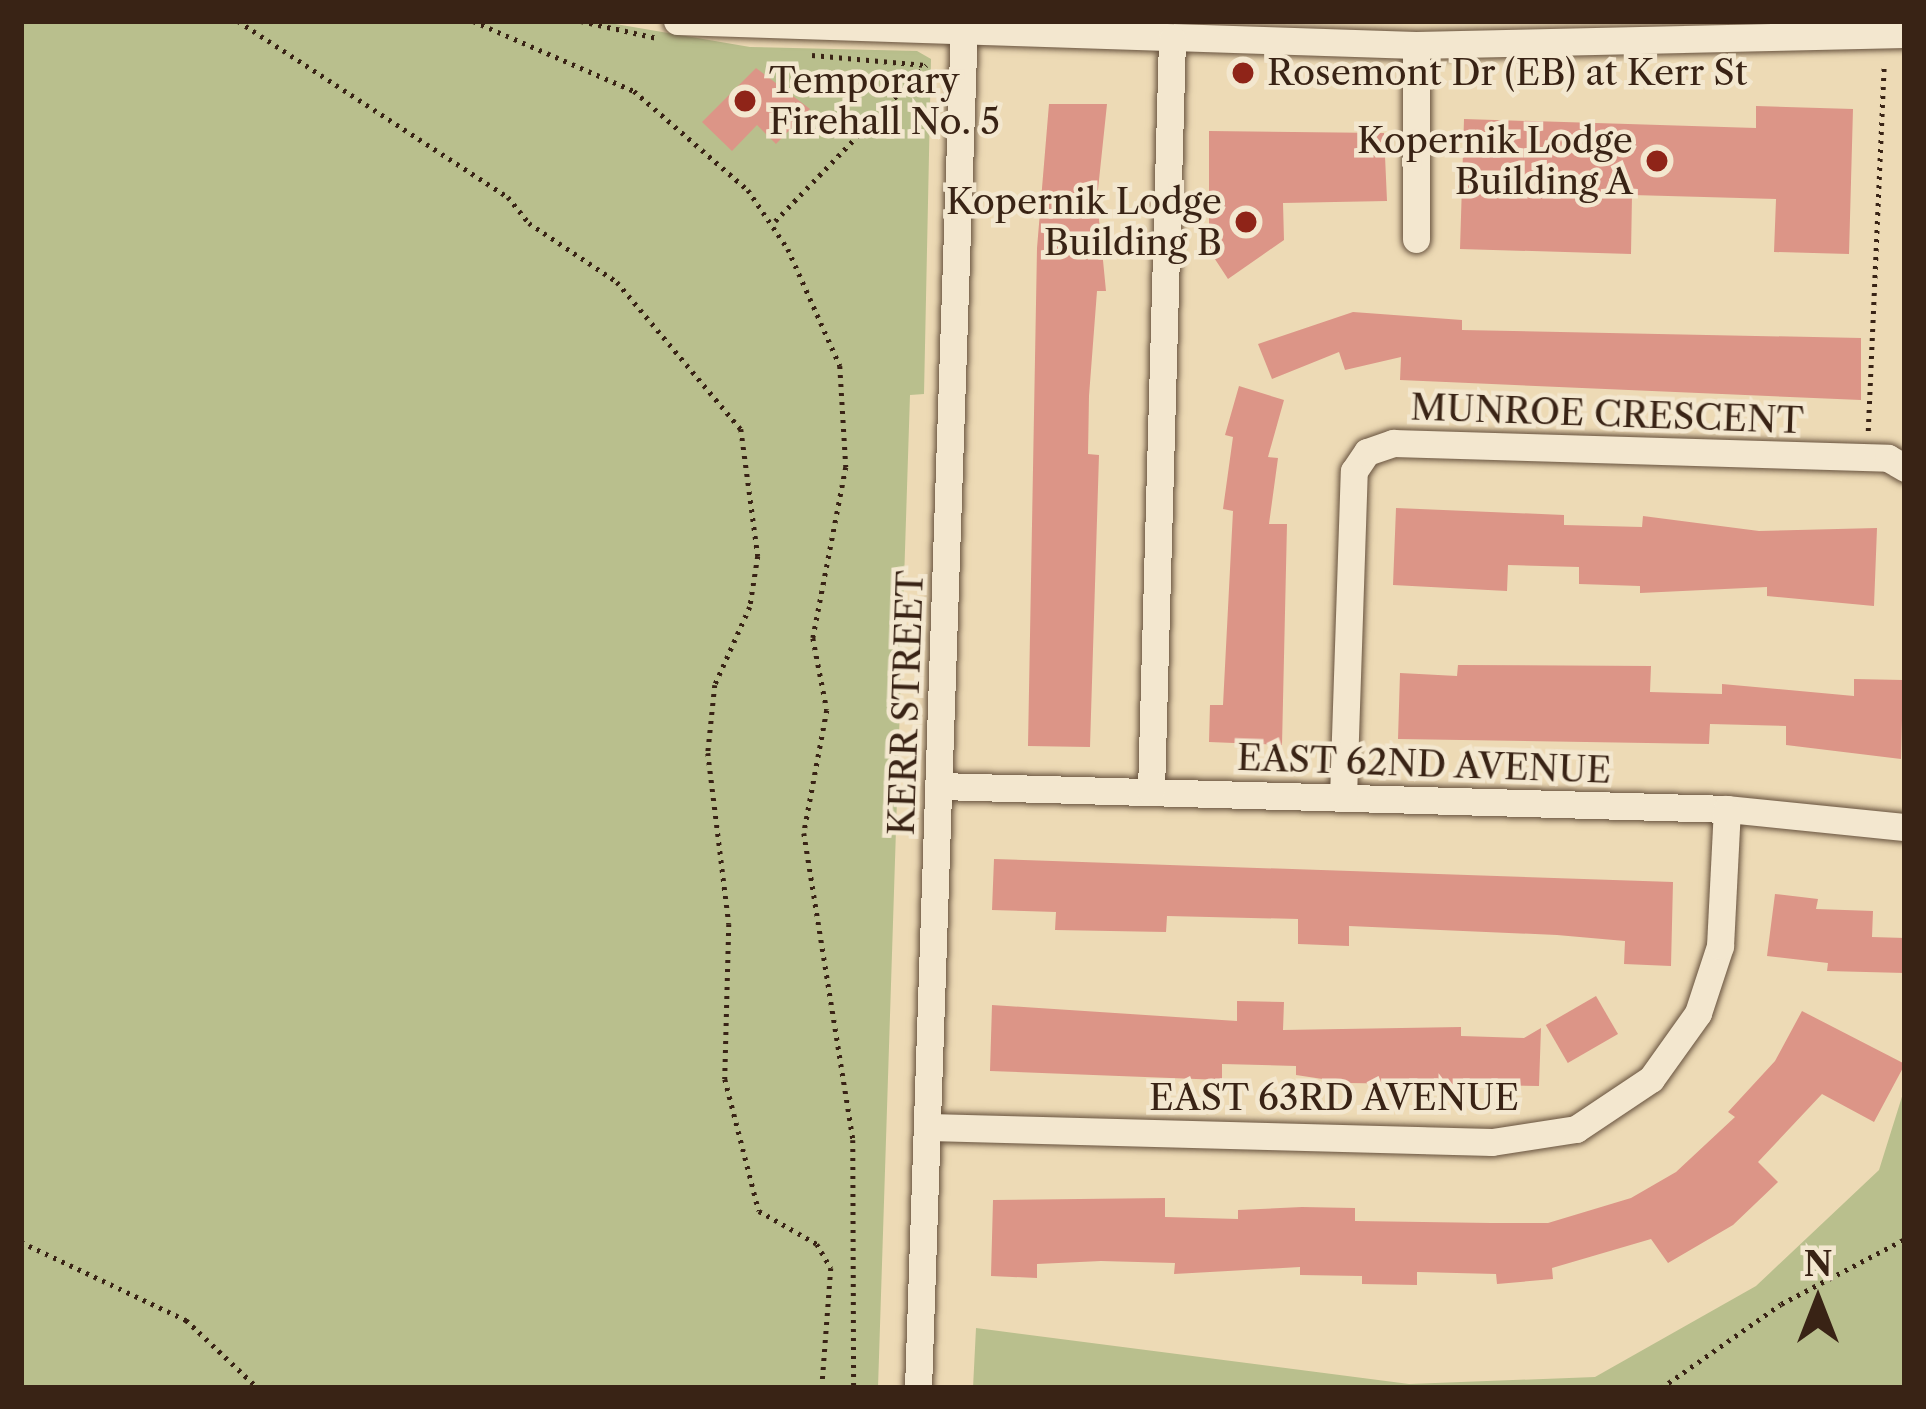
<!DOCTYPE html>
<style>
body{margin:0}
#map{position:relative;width:1926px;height:1409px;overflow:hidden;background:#eddab5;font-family:"Libre Caslon Text",serif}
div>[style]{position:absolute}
.green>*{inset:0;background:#b9bf8d}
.building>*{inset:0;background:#dc9587;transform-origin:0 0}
.path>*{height:4.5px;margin-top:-2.25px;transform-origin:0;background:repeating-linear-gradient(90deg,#392315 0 3px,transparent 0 9px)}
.roads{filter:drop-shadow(0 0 3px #66513d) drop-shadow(0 0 3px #66513d)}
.minor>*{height:27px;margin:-13.5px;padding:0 13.5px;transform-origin:13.5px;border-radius:13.5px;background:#f3e7cf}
.dots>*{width:33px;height:33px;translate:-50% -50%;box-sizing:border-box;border:6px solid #f3e7cf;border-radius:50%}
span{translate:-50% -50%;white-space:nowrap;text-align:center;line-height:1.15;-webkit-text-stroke:9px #f3e7cf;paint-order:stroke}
.poi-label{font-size:36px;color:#392315}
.left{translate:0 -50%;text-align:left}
.right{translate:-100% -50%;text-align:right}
.street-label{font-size:36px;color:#392315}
.frame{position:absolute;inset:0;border:24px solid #392315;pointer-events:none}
.north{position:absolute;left:1758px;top:1241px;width:120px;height:120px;-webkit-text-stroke:9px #f3e7cf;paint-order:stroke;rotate:0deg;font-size:33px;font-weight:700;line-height:48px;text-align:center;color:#392315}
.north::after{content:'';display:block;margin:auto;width:42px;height:54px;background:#392315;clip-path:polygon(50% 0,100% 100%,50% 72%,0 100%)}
</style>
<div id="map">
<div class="green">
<div style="clip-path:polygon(21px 21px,598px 21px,750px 47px,917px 51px,931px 59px,924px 394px,910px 395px,878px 1388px,21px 1388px)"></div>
<div style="clip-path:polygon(1905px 1087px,1905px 1388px,973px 1388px,976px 1328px,1409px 1384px,1595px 1377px,1756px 1286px,1879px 1170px)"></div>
</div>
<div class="building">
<div style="clip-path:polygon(756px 68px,810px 109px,776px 144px,757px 125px,732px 151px,702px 122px)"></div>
<div style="clip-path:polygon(1049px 104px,1107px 104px,1097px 199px,1106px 291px,1097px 291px,1089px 396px,1088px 454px,1099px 455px,1090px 747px,1028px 746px,1037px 248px)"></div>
<div style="clip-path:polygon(1756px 106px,1853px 109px,1849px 254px,1774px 252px,1776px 199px,1632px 195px,1631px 254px,1460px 249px,1464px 119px,1756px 128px)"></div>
<div style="clip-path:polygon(1209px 131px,1384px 133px,1387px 201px,1283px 203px,1284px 240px,1228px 279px,1209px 250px)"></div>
<div style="clip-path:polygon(1353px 312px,1462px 320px,1462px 330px,1861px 338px,1861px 400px,1400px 380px,1401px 357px,1345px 370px,1339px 352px,1272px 379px,1258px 344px)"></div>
<div style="clip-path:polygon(1239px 386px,1284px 400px,1268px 457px,1278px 458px,1269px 524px,1287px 524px,1282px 745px,1209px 742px,1210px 705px,1223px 705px,1233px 511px,1223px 509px,1233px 437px,1225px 435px)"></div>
<div style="clip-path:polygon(1396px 508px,1564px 515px,1564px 525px,1642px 527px,1643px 516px,1759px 531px,1877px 528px,1874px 606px,1767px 596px,1767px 587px,1640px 593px,1640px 586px,1579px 584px,1579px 567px,1508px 565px,1507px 591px,1393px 585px)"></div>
<div style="clip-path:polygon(1458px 665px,1651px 666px,1650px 692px,1722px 694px,1722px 684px,1854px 696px,1854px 679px,1903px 680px,1901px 759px,1786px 745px,1786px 726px,1710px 724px,1709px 744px,1398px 739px,1400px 673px,1457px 676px)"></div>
<div style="clip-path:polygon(994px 859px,1673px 882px,1671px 966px,1624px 964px,1625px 941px,1557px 935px,1349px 926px,1349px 946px,1298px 944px,1298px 919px,1167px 916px,1166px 932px,1055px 930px,1056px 912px,992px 910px)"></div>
<div style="clip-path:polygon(1775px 894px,1818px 899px,1816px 909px,1873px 911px,1872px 937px,1905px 938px,1905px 973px,1827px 971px,1828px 963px,1767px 956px)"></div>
<div style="left:1596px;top:996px;width:44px;height:58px;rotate:60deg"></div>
<div style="clip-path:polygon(1237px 1001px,1284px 1002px,1283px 1030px,1461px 1027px,1461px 1036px,1524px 1038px,1541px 1028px,1539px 1086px,1349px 1083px,1296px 1075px,1296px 1066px,1222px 1064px,1222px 1080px,990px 1071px,992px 1005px,1237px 1021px)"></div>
<div style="clip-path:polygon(1802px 1011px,1905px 1064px,1874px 1122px,1822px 1094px,1758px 1162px,1778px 1182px,1733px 1225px,1668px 1263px,1651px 1239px,1552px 1268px,1553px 1279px,1497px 1284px,1496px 1274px,1417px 1272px,1417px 1285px,1362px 1284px,1362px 1276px,1300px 1275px,1300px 1267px,1174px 1274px,1175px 1263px,1101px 1261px,1037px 1264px,1037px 1278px,991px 1276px,993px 1200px,1165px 1198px,1165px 1217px,1238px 1219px,1238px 1210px,1302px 1207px,1355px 1208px,1355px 1221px,1491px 1223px,1548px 1223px,1631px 1198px,1676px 1172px,1735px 1117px,1728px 1112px,1775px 1061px)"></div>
</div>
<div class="path">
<div style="left:238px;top:21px;width:322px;rotate:33.1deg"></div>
<div style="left:508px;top:197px;width:33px;rotate:51deg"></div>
<div style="left:529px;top:223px;width:106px;rotate:33.8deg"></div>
<div style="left:617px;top:282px;width:192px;rotate:49.9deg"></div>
<div style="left:741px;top:429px;width:128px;rotate:82.4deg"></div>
<div style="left:758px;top:556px;width:52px;rotate:98.9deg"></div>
<div style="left:750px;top:607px;width:85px;rotate:114.2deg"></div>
<div style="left:715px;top:685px;width:68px;rotate:95.9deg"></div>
<div style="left:708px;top:753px;width:172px;rotate:83deg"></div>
<div style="left:729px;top:924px;width:155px;rotate:91.5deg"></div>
<div style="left:725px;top:1079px;width:136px;rotate:75.6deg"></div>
<div style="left:759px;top:1211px;width:67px;rotate:29.6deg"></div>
<div style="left:817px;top:1244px;width:28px;rotate:60deg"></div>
<div style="left:831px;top:1268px;width:120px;rotate:94.3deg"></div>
<div style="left:473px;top:21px;width:176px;rotate:23.5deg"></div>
<div style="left:634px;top:91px;width:151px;rotate:41deg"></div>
<div style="left:748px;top:190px;width:71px;rotate:55.9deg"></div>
<div style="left:788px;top:249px;width:128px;rotate:66deg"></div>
<div style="left:840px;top:366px;width:101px;rotate:86.6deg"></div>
<div style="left:846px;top:467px;width:174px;rotate:100.9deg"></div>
<div style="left:813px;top:638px;width:73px;rotate:79deg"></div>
<div style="left:827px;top:710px;width:125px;rotate:100.6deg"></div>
<div style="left:804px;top:833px;width:311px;rotate:80.9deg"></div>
<div style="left:853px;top:1140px;width:248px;rotate:89.8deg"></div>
<div style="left:581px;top:21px;width:78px;rotate:12.6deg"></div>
<div style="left:812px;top:55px;width:114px;rotate:5deg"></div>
<div style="left:775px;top:221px;width:217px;rotate:-45.9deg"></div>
<div style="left:1868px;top:431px;width:363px;rotate:-87.5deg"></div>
<div style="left:21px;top:1242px;width:183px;rotate:25.3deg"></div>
<div style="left:186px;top:1320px;width:99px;rotate:43.4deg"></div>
<div style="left:1599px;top:1388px;width:8px"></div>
<div style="left:1661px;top:1388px;width:146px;rotate:-35deg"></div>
<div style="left:1781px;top:1304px;width:140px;rotate:-27.7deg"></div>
</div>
<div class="roads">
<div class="minor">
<div style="left:677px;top:21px;width:739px;rotate:1.86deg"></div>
<div style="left:1416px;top:45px;width:489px;rotate:-1.3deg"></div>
<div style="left:1416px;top:45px;width:194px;rotate:90deg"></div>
<div style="left:940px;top:786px;width:787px;rotate:1.67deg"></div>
<div style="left:1727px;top:809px;width:179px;rotate:5.8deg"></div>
<div style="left:1151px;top:791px;width:752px;rotate:-88.4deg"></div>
<div style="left:1343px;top:797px;width:326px;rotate:-88.1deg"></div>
<div style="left:1354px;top:471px;width:23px;rotate:-56deg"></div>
<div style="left:1367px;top:452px;width:28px;rotate:-19deg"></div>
<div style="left:1393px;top:443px;width:495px;rotate:1.7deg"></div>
<div style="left:1888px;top:458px;width:20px;rotate:30deg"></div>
<div style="left:929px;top:1127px;width:563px;rotate:1.53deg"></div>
<div style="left:1492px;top:1142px;width:85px;rotate:-8.8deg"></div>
<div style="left:1576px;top:1129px;width:90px;rotate:-33.7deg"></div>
<div style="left:1651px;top:1079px;width:81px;rotate:-54.5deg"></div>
<div style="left:1698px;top:1013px;width:71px;rotate:-71.8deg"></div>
<div style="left:1720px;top:946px;width:137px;rotate:-87.1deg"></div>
<div style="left:918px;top:1388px;width:1368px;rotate:-88.07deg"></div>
</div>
</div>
<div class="dots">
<div style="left:1243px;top:73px;background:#8f2418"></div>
<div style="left:745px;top:101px;background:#8f2418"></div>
<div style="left:1657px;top:161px;background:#8f2418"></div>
<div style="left:1246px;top:222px;background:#8f2418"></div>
</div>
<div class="poi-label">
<span class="left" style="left:1267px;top:73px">Rosemont Dr (EB) at Kerr St</span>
<span class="left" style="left:769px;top:101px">Temporary<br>Firehall No. 5</span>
<span class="right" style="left:1633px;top:161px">Kopernik Lodge<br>Building A</span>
<span class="right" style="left:1222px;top:222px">Kopernik Lodge<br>Building B</span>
</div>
<div class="street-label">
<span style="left:1607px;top:414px;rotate:2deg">MUNROE CRESCENT</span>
<span style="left:906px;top:703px;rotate:-88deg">KERR STREET</span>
<span style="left:1424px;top:764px;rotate:2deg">EAST 62ND AVENUE</span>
<span style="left:1334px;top:1098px">EAST 63RD AVENUE</span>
</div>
<div class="frame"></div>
<div class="north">N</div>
</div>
